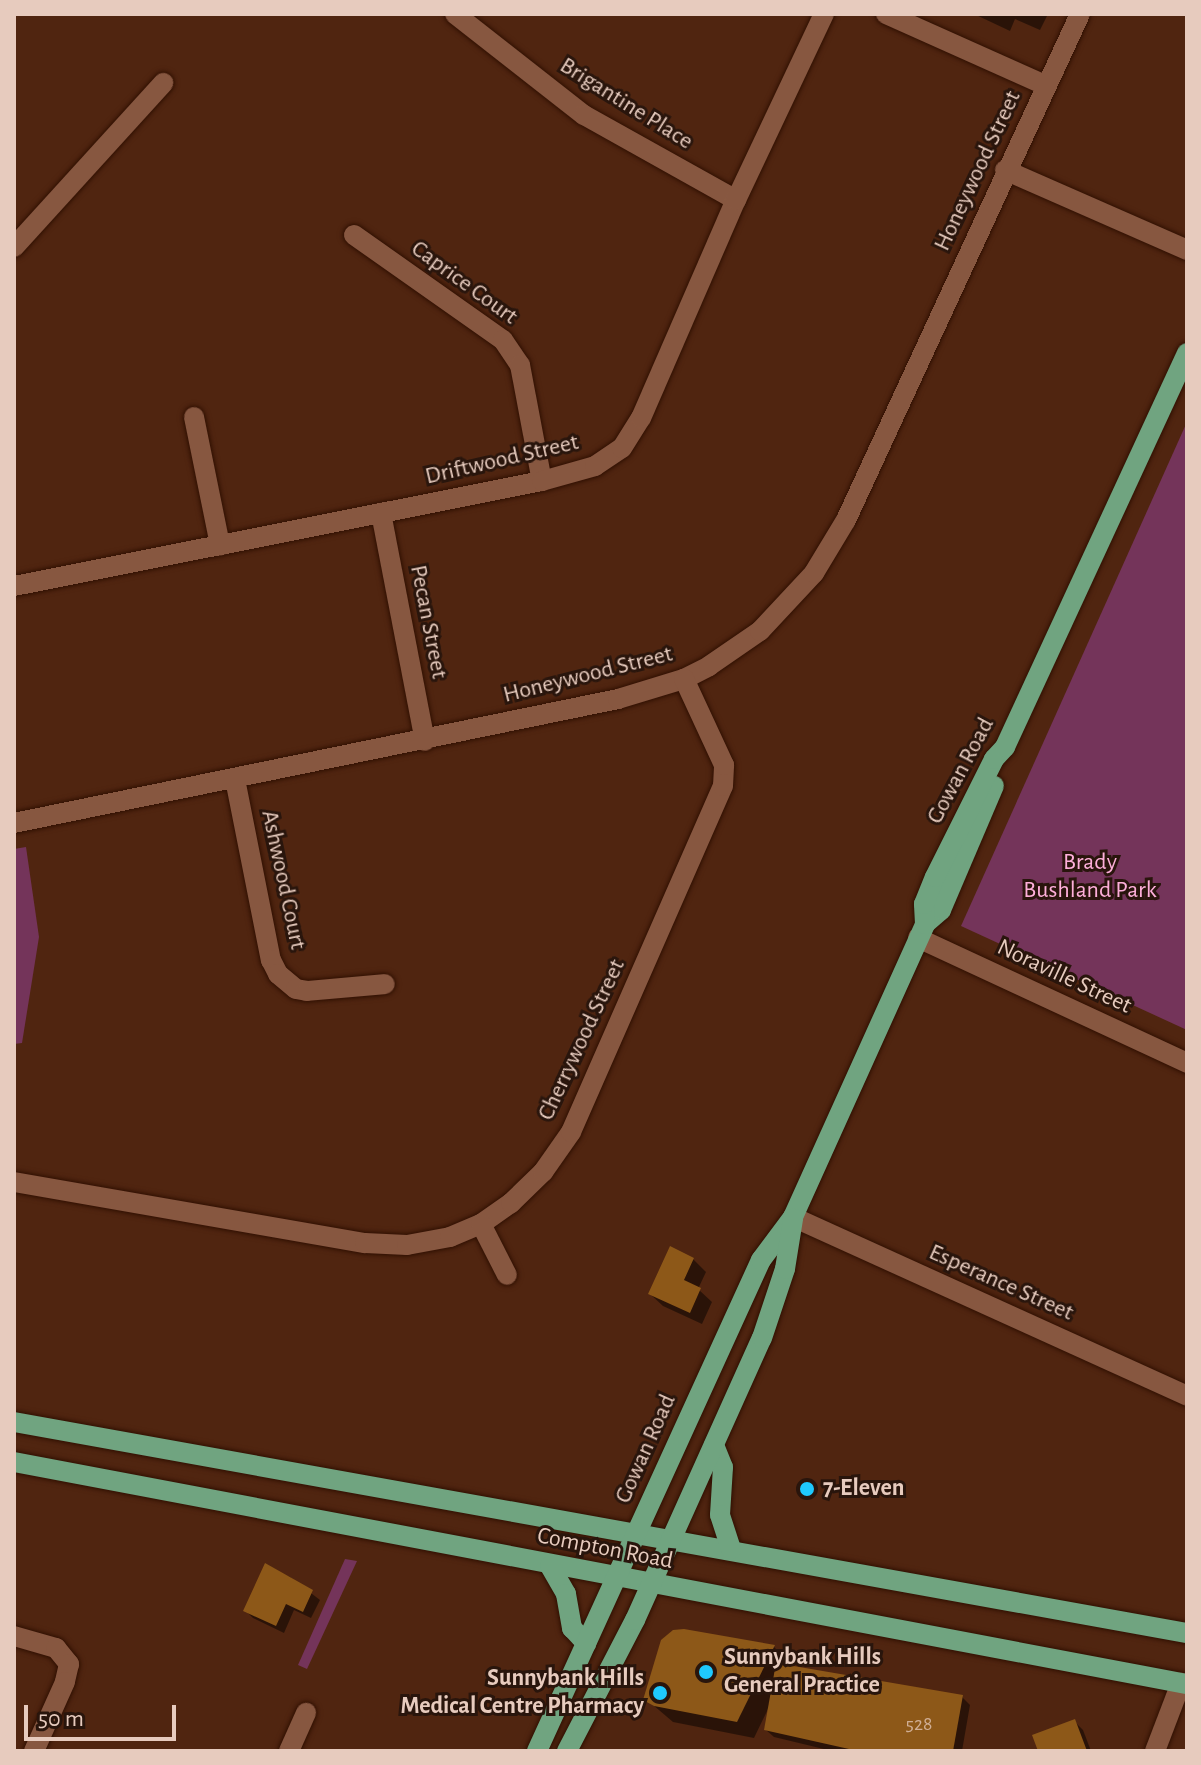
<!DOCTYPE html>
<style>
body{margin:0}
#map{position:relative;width:1201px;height:1765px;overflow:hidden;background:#502510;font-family:"Alegreya Sans",sans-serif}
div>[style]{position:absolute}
.green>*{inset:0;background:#74345a}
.shadow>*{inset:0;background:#0007}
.building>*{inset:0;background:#8d5818}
.roads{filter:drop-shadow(0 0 2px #301002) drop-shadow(0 0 2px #301002)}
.minor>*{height:20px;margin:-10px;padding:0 10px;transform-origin:10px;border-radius:10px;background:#875740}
.major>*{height:20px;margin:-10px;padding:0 10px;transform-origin:10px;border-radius:10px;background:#70a480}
.dots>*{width:22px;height:22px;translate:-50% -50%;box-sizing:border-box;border:4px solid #29150c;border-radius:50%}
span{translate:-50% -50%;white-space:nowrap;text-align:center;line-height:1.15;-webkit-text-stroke:6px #29150c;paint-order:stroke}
.number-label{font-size:20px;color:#d0ae94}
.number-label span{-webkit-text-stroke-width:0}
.street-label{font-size:24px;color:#e7cbbe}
.park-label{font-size:24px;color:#feafda}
.poi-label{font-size:24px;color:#e7cbbe;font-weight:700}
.left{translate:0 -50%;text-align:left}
.right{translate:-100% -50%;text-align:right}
.frame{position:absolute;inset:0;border:16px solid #e7cbbe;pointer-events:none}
.scale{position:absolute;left:24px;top:1705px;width:152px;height:36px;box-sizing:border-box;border:4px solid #e7cbbe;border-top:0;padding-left:10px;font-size:24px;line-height:28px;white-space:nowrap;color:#e7cbbe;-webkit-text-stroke:6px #29150c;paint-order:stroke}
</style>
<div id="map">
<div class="green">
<div style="clip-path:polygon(1187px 422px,1187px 1030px,961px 926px)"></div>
<div style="clip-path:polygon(26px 847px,39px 937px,22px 1043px,14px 1044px,14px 849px)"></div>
<div style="clip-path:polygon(345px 1559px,357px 1561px,307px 1669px,298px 1665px)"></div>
</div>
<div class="shadow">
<div style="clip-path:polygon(974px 14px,1048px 14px,1040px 30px,1015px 19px,1010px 31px)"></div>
<div style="clip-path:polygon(693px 1259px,706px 1272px,698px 1289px,712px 1302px,702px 1324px,663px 1306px,650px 1294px)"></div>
<div style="clip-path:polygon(266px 1566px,290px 1577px,320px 1600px,311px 1618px,294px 1610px,284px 1633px,253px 1618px,246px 1611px)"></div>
<div style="clip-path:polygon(774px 1647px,790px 1663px,788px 1667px,962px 1697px,970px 1705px,962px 1751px,832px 1751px,774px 1737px,766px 1730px,769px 1707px,754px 1738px,673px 1722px,646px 1699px)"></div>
<div style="clip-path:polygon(1074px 1721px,1083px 1730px,1091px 1751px,1038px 1751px)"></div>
</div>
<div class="building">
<div style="clip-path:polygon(670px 1246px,694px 1258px,684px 1280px,701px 1288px,690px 1313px,648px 1294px)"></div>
<div style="clip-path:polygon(265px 1563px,313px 1590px,303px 1612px,286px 1604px,276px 1626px,243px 1611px)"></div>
<div style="clip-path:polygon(684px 1629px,775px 1645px,737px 1722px,654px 1706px,643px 1700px,661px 1640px,673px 1630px)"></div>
<div style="clip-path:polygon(776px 1663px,963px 1695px,953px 1751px,849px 1749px,764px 1730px)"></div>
<div style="clip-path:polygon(1075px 1719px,1087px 1751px,1038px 1751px,1032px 1735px)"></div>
</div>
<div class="roads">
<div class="minor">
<div style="left:455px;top:14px;width:164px;rotate:38.1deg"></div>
<div style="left:584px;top:115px;width:174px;rotate:29.2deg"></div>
<div style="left:886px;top:14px;width:176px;rotate:24.1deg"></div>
<div style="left:1005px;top:170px;width:199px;rotate:23.7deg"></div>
<div style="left:354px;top:235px;width:182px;rotate:35.2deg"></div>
<div style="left:503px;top:340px;width:30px;rotate:56deg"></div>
<div style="left:520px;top:365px;width:118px;rotate:79.3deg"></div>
<div style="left:14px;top:247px;width:222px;rotate:-47.7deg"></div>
<div style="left:194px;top:417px;width:131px;rotate:78.5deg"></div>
<div style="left:381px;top:513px;width:232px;rotate:79.1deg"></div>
<div style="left:14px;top:586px;width:538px;rotate:-11.25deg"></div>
<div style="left:542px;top:481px;width:55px;rotate:-15.8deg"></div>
<div style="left:595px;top:466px;width:32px;rotate:-34deg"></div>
<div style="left:622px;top:448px;width:36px;rotate:-58deg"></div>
<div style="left:641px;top:418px;width:238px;rotate:-66.5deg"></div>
<div style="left:736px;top:200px;width:206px;rotate:-64.7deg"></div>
<div style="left:235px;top:779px;width:185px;rotate:78.8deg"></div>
<div style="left:271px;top:960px;width:16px;rotate:63deg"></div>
<div style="left:278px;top:974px;width:23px;rotate:40deg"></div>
<div style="left:296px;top:989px;width:11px;rotate:10deg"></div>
<div style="left:307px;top:991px;width:78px;rotate:-5.1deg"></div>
<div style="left:14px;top:823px;width:617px;rotate:-11.6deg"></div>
<div style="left:618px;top:699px;width:69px;rotate:-16.9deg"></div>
<div style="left:684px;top:679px;width:28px;rotate:-27deg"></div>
<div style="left:709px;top:666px;width:62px;rotate:-34.5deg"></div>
<div style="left:760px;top:631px;width:79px;rotate:-47deg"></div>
<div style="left:814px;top:573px;width:62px;rotate:-58.9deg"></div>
<div style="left:846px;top:520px;width:557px;rotate:-65.18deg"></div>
<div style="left:918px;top:938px;width:297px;rotate:24.9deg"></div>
<div style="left:14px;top:1182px;width:356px;rotate:9.9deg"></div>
<div style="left:365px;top:1243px;width:42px;rotate:2.7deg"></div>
<div style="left:407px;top:1245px;width:44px;rotate:-10.5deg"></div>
<div style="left:450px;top:1237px;width:34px;rotate:-23deg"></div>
<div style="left:481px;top:1224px;width:37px;rotate:-35deg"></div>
<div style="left:511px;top:1203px;width:45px;rotate:-44.1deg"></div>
<div style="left:543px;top:1172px;width:49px;rotate:-55deg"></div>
<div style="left:571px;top:1132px;width:378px;rotate:-66.3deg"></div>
<div style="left:723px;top:786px;width:21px;rotate:-87deg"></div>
<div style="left:724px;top:765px;width:95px;rotate:-114.9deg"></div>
<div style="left:793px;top:1217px;width:433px;rotate:24.4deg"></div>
<div style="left:481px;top:1224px;width:57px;rotate:63deg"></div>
<div style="left:14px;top:1636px;width:44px;rotate:15.9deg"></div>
<div style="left:56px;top:1648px;width:21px;rotate:51deg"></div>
<div style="left:69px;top:1664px;width:18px;rotate:103deg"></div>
<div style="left:65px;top:1682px;width:76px;rotate:114.2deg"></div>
<div style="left:289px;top:1751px;width:42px;rotate:-65.9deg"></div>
<div style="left:1155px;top:1751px;width:73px;rotate:-69.1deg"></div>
</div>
<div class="major">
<div style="left:925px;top:924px;width:21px;rotate:-41deg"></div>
<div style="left:941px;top:910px;width:135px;rotate:-66.9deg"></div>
<div style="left:14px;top:1422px;width:1192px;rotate:10.2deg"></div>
<div style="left:714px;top:1445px;width:24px;rotate:68deg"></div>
<div style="left:723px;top:1467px;width:48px;rotate:93.6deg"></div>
<div style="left:720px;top:1515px;width:36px;rotate:72deg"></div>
<div style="left:14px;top:1462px;width:1194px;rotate:10.72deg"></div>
<div style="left:550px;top:1566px;width:32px;rotate:60deg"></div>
<div style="left:566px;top:1594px;width:35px;rotate:80deg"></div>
<div style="left:572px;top:1628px;width:21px;rotate:47deg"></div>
<div style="left:537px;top:1751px;width:540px;rotate:-65.48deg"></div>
<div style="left:761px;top:1260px;width:54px;rotate:-53.3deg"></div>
<div style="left:793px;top:1217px;width:321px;rotate:-65.7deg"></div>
<div style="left:925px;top:924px;width:20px;rotate:-93deg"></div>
<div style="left:924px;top:904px;width:29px;rotate:-68deg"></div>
<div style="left:935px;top:877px;width:132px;rotate:-63.4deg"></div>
<div style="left:994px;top:759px;width:16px;rotate:-47deg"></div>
<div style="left:1005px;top:747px;width:434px;rotate:-65.2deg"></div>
<div style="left:567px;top:1751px;width:148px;rotate:-62.6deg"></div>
<div style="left:635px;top:1620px;width:309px;rotate:-65.8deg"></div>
<div style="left:762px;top:1338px;width:73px;rotate:-71.6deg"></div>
<div style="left:785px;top:1269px;width:51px;rotate:-80.9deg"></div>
</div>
</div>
<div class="dots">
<div style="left:807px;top:1489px;background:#1fc9fd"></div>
<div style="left:706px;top:1672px;background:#1fc9fd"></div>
<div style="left:660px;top:1693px;background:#1fc9fd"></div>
</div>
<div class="number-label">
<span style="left:919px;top:1724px">528</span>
</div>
<div class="street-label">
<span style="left:626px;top:104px;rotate:32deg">Brigantine Place</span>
<span style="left:978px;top:171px;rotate:-65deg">Honeywood Street</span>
<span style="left:464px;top:283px;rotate:36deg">Caprice Court</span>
<span style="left:502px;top:460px;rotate:-13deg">Driftwood Street</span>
<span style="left:428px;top:622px;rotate:79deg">Pecan Street</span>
<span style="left:588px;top:675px;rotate:-14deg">Honeywood Street</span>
<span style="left:961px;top:771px;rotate:-62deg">Gowan Road</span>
<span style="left:283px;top:880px;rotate:78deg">Ashwood Court</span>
<span style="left:1064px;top:977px;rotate:25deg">Noraville Street</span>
<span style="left:582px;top:1040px;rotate:-65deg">Cherrywood Street</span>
<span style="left:1001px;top:1283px;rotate:24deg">Esperance Street</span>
<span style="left:646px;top:1449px;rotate:-66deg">Gowan Road</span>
<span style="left:605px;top:1549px;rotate:11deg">Compton Road</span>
</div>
<div class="park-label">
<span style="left:1090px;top:877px">Brady<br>Bushland Park</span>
</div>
<div class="poi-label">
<span class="left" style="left:823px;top:1489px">7-Eleven</span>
<span class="left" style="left:724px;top:1672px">Sunnybank Hills<br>General Practice</span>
<span class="right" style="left:644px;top:1693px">Sunnybank Hills<br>Medical Centre Pharmacy</span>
</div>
<div class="frame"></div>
<div class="scale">50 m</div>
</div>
